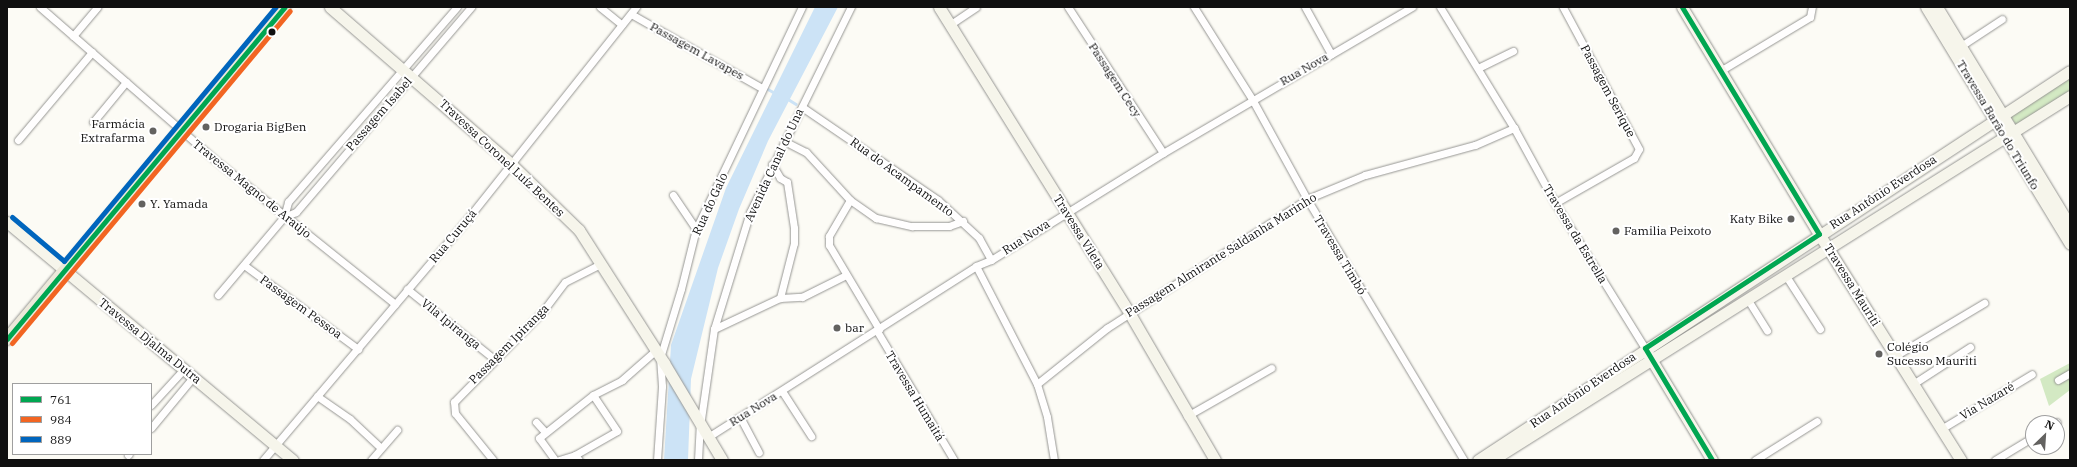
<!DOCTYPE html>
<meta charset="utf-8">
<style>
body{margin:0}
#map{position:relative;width:2077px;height:467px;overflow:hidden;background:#fcfbf5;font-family:"IBM Plex Serif",serif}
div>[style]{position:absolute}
.forest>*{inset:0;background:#d3e9c3}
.water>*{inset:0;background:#cce3f6}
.stream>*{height:2.5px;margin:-1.25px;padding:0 1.25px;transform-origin:1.25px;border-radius:1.25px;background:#cce3f6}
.roads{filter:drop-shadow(0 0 1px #969693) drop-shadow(0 0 1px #969693)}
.street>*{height:7px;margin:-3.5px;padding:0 3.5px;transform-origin:3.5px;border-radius:3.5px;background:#fffefe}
.secondary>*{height:11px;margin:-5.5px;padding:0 5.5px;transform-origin:5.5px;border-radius:5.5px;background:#f6f5eb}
.primary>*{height:12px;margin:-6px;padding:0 6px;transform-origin:6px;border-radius:6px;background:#ece9db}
.bus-1>*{height:5px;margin:-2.5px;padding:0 2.5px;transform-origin:2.5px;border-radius:2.5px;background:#00a651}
.bus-2>*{height:5px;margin:-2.5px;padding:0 2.5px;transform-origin:2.5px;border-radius:2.5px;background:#f26522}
.bus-3>*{height:5px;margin:-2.5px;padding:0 2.5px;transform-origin:2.5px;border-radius:2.5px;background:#0065bd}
.dots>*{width:11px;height:11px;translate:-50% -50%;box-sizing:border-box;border:2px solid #fff;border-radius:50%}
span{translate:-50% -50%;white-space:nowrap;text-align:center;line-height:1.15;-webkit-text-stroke:4px #fff;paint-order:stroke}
.street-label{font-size:12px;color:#101010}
.poi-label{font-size:12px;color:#101010}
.right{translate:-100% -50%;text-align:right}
.left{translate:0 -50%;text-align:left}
.frame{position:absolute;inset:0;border:8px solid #101010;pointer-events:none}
.legend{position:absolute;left:12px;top:383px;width:140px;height:72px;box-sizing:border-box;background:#fff;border:1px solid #9f9f9f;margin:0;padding:5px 7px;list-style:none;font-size:12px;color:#101010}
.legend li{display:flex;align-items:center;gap:8px;height:20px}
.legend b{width:20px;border:1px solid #9f9f9f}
.north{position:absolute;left:2025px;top:415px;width:40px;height:40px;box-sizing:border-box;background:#fff;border:1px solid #9f9f9f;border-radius:50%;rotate:25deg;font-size:11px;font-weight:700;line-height:16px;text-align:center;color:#101010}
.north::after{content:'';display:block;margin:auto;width:14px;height:18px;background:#636260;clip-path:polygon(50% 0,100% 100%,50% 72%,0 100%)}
</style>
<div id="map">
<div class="forest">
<div style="clip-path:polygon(2070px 74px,2070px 92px,2019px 129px,2006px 111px)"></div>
<div style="clip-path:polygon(2070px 363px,2070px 390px,2049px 406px,2040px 379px)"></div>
</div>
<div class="water">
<div style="clip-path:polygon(815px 7px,838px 7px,768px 141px,739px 209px,718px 268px,691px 379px,688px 460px,664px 460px,671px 345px,726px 188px)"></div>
</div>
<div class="stream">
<div style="left:768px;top:89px;width:8px;rotate:30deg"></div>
<div style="left:788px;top:99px;width:9px;rotate:32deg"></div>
</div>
<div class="roads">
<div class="street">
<div style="left:40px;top:7px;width:231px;rotate:41.1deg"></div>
<div style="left:214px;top:159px;width:232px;rotate:38.7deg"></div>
<div style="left:600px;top:7px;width:28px;rotate:39deg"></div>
<div style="left:1068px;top:7px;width:174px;rotate:56.9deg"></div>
<div style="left:1194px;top:7px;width:109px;rotate:57.8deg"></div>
<div style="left:1252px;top:99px;width:114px;rotate:61.2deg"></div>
<div style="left:1307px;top:199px;width:305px;rotate:59deg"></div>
<div style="left:1305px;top:7px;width:54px;rotate:61deg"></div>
<div style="left:1440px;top:7px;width:142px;rotate:58.6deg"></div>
<div style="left:1514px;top:128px;width:85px;rotate:61.3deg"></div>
<div style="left:1555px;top:203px;width:171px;rotate:58.2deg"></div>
<div style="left:631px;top:14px;width:150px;rotate:29.5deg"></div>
<div style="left:951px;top:24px;width:30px;rotate:-34deg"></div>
<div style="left:73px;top:36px;width:38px;rotate:-50deg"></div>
<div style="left:1961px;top:46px;width:49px;rotate:-33.4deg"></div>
<div style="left:1478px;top:68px;width:39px;rotate:-26deg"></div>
<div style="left:1720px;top:71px;width:105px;rotate:-31deg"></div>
<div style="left:1810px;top:17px;width:10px;rotate:-79deg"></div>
<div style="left:802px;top:107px;width:165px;rotate:34.4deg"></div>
<div style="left:938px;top:200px;width:56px;rotate:42.8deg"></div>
<div style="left:979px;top:238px;width:25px;rotate:61deg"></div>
<div style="left:93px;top:122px;width:52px;rotate:-50.5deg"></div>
<div style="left:18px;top:140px;width:115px;rotate:-49.9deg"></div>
<div style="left:784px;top:141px;width:25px;rotate:27deg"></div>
<div style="left:806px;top:152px;width:65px;rotate:47.5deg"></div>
<div style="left:850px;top:200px;width:32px;rotate:35deg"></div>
<div style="left:876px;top:218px;width:37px;rotate:13deg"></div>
<div style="left:912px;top:226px;width:37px"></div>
<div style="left:949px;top:226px;width:15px;rotate:-20deg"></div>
<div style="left:772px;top:164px;width:16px;rotate:60deg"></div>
<div style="left:780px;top:178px;width:8px;rotate:30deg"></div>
<div style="left:787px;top:182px;width:47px;rotate:81.3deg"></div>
<div style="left:794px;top:228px;width:15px;rotate:90deg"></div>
<div style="left:794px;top:243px;width:57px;rotate:104.3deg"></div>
<div style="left:673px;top:195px;width:41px;rotate:55.9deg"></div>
<div style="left:850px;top:200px;width:42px;rotate:120.3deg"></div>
<div style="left:829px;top:236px;width:9px;rotate:90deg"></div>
<div style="left:829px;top:245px;width:98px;rotate:59.2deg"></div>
<div style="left:1555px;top:203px;width:91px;rotate:-29.7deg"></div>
<div style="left:1634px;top:158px;width:10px;rotate:-61deg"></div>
<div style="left:1639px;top:149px;width:161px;rotate:-118.2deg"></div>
<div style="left:284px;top:217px;width:13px;rotate:-23deg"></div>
<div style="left:296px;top:212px;width:270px;rotate:-49.5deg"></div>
<div style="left:244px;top:265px;width:142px;rotate:36.4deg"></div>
<div style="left:976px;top:266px;width:133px;rotate:62.7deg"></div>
<div style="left:1037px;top:384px;width:34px;rotate:73deg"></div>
<div style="left:1047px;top:417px;width:44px;rotate:80.8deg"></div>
<div style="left:1786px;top:276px;width:63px;rotate:57.3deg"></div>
<div style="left:407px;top:289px;width:112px;rotate:38.8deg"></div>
<div style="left:218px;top:295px;width:102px;rotate:-49.8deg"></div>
<div style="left:284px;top:217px;width:16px;rotate:-75deg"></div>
<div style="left:288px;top:202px;width:258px;rotate:-49.1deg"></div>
<div style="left:1748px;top:300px;width:36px;rotate:58deg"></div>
<div style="left:714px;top:329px;width:73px;rotate:-25.2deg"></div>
<div style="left:780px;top:298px;width:22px;rotate:-3deg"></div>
<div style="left:802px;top:297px;width:49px;rotate:-26.6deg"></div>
<div style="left:877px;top:331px;width:150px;rotate:59.2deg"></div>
<div style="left:1895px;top:356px;width:104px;rotate:-30.8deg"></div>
<div style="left:2058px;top:380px;width:14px;rotate:-30deg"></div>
<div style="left:1037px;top:384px;width:90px;rotate:-38.7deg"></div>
<div style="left:1107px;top:328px;width:238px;rotate:-32.8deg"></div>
<div style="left:1307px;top:199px;width:63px;rotate:-22.5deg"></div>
<div style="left:1365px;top:175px;width:114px;rotate:-15.3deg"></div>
<div style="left:1475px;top:145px;width:43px;rotate:-23.6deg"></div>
<div style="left:1913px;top:384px;width:68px;rotate:-33deg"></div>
<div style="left:782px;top:391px;width:54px;rotate:57.2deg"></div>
<div style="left:317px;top:396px;width:40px;rotate:34.9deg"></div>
<div style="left:350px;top:419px;width:42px;rotate:43.1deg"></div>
<div style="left:151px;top:405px;width:49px;rotate:-47.5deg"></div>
<div style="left:1187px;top:416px;width:97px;rotate:-29.7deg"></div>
<div style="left:740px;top:417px;width:40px;rotate:62deg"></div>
<div style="left:536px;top:422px;width:13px;rotate:48deg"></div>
<div style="left:2056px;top:423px;width:1px;rotate:-45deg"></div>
<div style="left:151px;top:428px;width:67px;rotate:-50.4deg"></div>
<div style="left:1941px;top:429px;width:106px;rotate:-31.1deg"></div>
<div style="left:708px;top:437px;width:318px;rotate:-32.5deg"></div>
<div style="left:976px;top:266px;width:16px;rotate:-22deg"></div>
<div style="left:991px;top:260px;width:203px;rotate:-31.9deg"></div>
<div style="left:1163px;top:153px;width:289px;rotate:-30.4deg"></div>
<div style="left:128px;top:455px;width:1px;rotate:-45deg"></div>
<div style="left:575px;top:455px;width:48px;rotate:-29.7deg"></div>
<div style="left:617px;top:431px;width:43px;rotate:-123.7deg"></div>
<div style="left:263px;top:460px;width:312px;rotate:-49.7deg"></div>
<div style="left:465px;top:222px;width:275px;rotate:-51.5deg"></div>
<div style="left:371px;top:460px;width:40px;rotate:-49deg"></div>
<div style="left:493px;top:460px;width:60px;rotate:-129deg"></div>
<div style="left:455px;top:413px;width:11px;rotate:-95deg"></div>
<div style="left:454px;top:402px;width:127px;rotate:-45.6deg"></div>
<div style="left:543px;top:311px;width:36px;rotate:-53deg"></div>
<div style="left:565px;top:282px;width:39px;rotate:-27deg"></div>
<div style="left:555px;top:460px;width:27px;rotate:-126deg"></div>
<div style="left:539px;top:438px;width:69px;rotate:-38.5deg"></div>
<div style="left:593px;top:395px;width:33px;rotate:-27deg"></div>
<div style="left:622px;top:380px;width:44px;rotate:-41.3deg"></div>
<div style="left:559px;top:460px;width:17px;rotate:-17deg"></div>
<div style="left:575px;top:455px;width:6px;rotate:51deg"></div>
<div style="left:657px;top:460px;width:74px;rotate:-86.1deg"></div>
<div style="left:662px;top:386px;width:28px;rotate:-94deg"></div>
<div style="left:660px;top:358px;width:72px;rotate:-73.1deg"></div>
<div style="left:681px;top:289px;width:62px;rotate:-76deg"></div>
<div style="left:696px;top:229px;width:246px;rotate:-64.5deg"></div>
<div style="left:698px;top:460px;width:34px;rotate:-87deg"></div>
<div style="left:700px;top:426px;width:98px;rotate:-81.8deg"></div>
<div style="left:714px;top:329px;width:122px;rotate:-72.9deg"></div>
<div style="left:750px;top:212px;width:229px;rotate:-63.8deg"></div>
<div style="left:1755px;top:460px;width:73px;rotate:-32.2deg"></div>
<div style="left:1995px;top:460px;width:44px;rotate:-31.2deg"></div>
</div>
<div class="secondary">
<div style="left:330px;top:7px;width:238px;rotate:40.9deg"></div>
<div style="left:510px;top:163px;width:96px;rotate:44.2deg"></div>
<div style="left:579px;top:230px;width:158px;rotate:57.4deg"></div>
<div style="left:664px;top:363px;width:113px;rotate:59.1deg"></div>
<div style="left:939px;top:7px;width:362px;rotate:58.1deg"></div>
<div style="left:1130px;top:314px;width:169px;rotate:59.8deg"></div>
<div style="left:1682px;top:7px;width:265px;rotate:58.9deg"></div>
<div style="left:1819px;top:234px;width:267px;rotate:57.9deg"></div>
<div style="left:1926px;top:7px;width:277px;rotate:58.7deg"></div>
<div style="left:1937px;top:7px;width:256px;rotate:58.7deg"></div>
<div style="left:7px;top:222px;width:372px;rotate:39.8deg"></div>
<div style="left:1648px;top:354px;width:124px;rotate:58.9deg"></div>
<div style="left:1478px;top:460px;width:708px;rotate:-33.31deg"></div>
<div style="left:1492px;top:460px;width:683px;rotate:-32.2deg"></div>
</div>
<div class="primary">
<div style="left:7px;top:339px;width:433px;rotate:-50.1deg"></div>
</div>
</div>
<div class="bus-1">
<div style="left:1682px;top:7px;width:265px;rotate:58.9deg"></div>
<div style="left:1819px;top:234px;width:208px;rotate:146.8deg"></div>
<div style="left:1645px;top:348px;width:131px;rotate:59.1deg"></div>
<div style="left:7px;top:339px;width:433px;rotate:-50.1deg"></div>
</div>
<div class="bus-2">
<div style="left:12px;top:343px;width:433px;rotate:-50.1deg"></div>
</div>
<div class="bus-3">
<div style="left:12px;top:217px;width:68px;rotate:40.2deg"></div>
<div style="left:64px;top:261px;width:331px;rotate:-50.2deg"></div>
</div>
<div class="dots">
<div style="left:272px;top:32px;background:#101010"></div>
<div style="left:206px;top:127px;background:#636260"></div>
<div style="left:153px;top:131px;background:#636260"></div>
<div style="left:142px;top:204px;background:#636260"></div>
<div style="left:1791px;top:219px;background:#636260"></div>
<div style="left:1616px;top:231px;background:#636260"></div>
<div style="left:837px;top:328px;background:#636260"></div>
<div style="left:1879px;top:354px;background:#636260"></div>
</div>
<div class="street-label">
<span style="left:697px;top:51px;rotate:29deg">Passagem Lavapes</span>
<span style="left:1304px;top:69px;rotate:-30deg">Rua Nova</span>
<span style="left:1115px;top:80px;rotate:57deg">Passagem Cecy</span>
<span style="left:1608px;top:91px;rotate:62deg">Passagem Serique</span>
<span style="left:379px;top:114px;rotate:-49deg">Passagem Isabel</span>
<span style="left:1998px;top:125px;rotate:59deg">Travessa Barão do Triunfo</span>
<span style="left:502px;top:158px;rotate:43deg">Travessa Coronel Luíz Bentes</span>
<span style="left:774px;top:165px;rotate:-65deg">Avenida Canal do Una</span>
<span style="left:902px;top:177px;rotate:36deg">Rua do Acampamento</span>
<span style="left:252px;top:189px;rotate:39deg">Travessa Magno de Araújo</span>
<span style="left:1883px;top:192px;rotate:-33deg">Rua Antônio Everdosa</span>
<span style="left:710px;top:204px;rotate:-65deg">Rua do Galo</span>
<span style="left:1079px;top:232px;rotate:58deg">Travessa Vileta</span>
<span style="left:1575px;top:234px;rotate:59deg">Travessa da Estrella</span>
<span style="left:453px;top:236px;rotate:-50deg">Rua Curuçá</span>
<span style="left:1026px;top:237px;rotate:-33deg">Rua Nova</span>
<span style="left:1221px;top:255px;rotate:-32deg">Passagem Almirante Saldanha Marinho</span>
<span style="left:1340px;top:255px;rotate:59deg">Travessa Timbó</span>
<span style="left:1852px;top:285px;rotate:58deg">Travessa Mauriti</span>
<span style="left:301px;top:307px;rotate:36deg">Passagem Pessoa</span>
<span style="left:451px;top:324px;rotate:39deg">Vila Ipiranga</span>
<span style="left:150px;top:341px;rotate:39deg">Travessa Djalma Dutra</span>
<span style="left:509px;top:344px;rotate:-45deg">Passagem Ipiranga</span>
<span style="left:1583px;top:390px;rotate:-34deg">Rua Antônio Everdosa</span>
<span style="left:915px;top:396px;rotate:59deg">Travessa Humaitá</span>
<span style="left:1987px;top:401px;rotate:-31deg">Via Nazaré</span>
<span style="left:753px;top:409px;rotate:-32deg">Rua Nova</span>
</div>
<div class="poi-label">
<span class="right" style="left:145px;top:131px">Farmácia<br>Extrafarma</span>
<span class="left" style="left:214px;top:127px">Drogaria BigBen</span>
<span class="left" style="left:150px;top:204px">Y. Yamada</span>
<span class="right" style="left:1783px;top:219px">Katy Bike</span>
<span class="left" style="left:1624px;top:231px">Familia Peixoto</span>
<span class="left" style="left:845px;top:328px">bar</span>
<span class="left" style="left:1887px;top:354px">Colégio<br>Sucesso Mauriti</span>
</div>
<div class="frame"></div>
<ul class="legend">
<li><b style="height:5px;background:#00a651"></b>761</li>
<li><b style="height:5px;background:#f26522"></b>984</li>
<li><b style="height:5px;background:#0065bd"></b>889</li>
</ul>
<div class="north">N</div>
</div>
